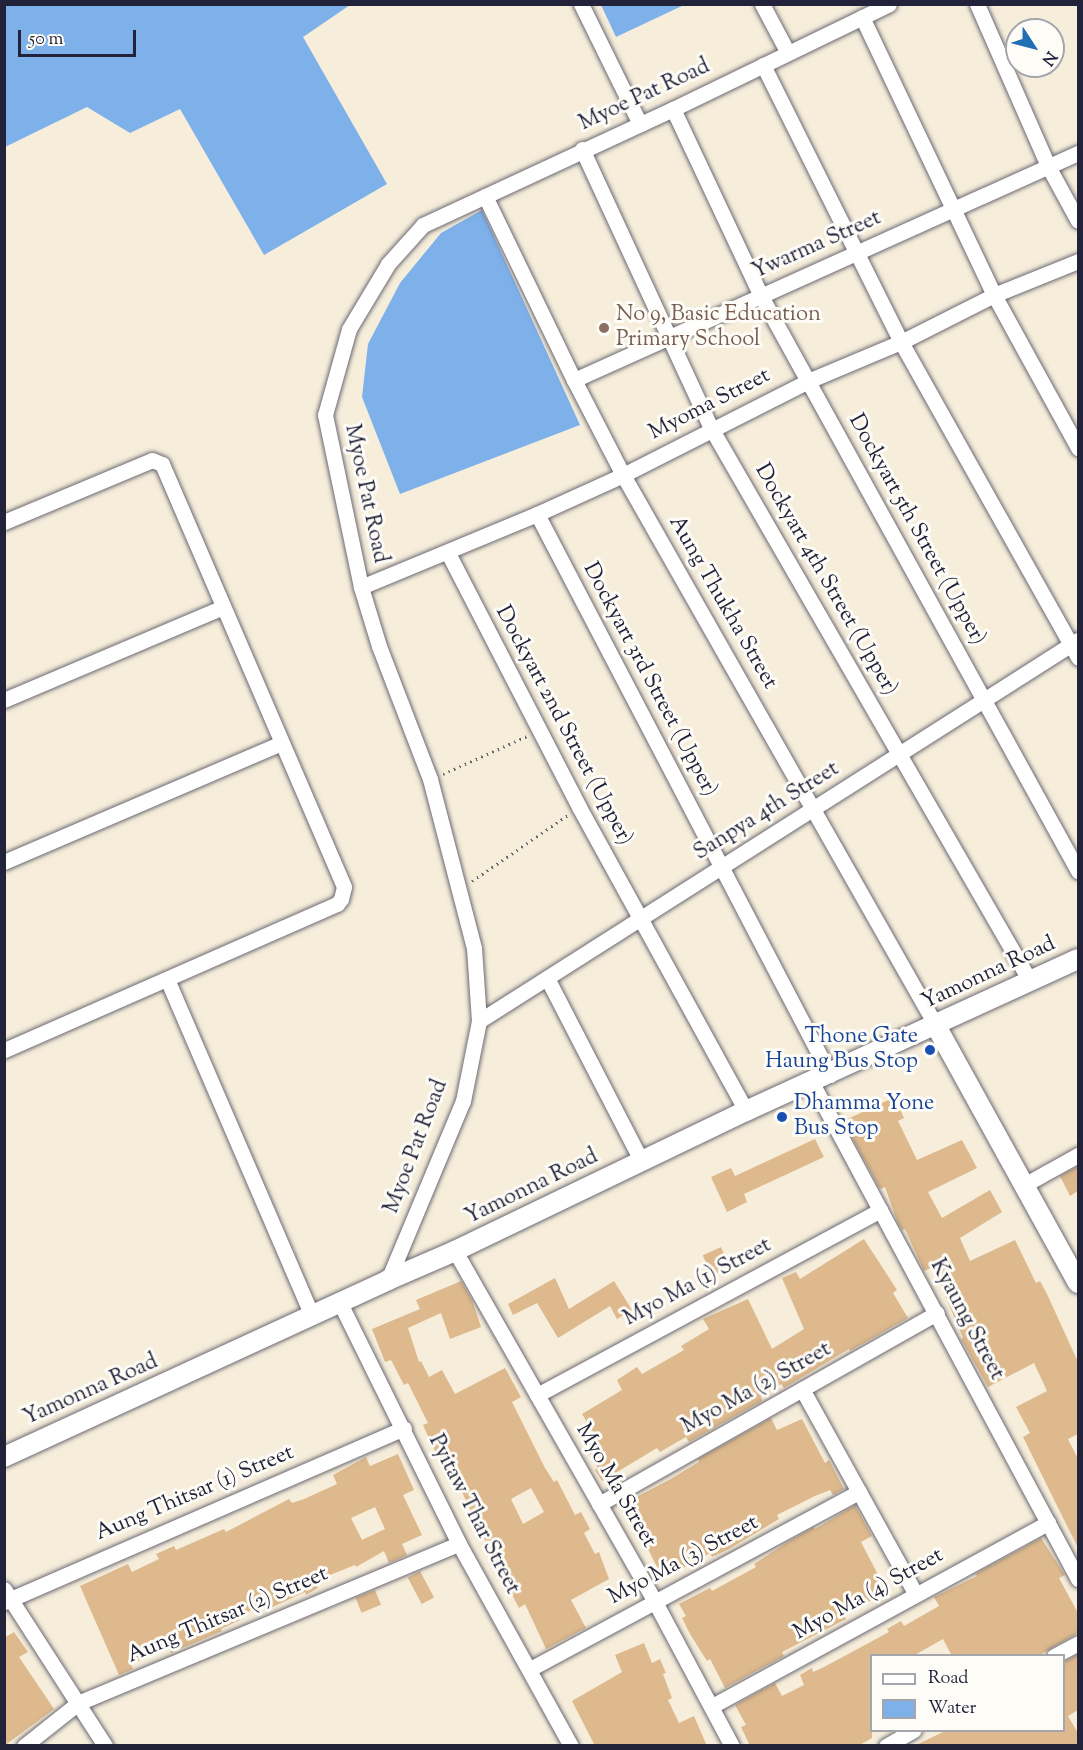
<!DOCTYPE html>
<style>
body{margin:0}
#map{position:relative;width:1083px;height:1750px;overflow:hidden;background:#f6eedb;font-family:"Sorts Mill Goudy",serif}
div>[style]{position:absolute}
.water>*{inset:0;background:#7eb0ea}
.building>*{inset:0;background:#ddb98d;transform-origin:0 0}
.path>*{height:3px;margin-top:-1.5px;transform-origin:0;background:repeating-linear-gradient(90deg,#6c6973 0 1.5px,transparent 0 6px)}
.roads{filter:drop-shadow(0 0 2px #6c6973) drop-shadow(0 0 2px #6c6973)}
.minor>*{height:15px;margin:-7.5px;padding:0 7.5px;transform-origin:7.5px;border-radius:7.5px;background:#fff}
.major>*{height:20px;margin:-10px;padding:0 10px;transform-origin:10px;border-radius:10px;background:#fff}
.dots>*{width:16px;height:16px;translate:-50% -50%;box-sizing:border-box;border:3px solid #fdfcf7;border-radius:50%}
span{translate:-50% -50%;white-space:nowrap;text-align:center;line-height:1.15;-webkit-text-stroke:6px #fdfcf7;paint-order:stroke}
.street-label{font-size:22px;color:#22223b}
.education-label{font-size:22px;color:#785e54}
.left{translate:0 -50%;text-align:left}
.transit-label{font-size:22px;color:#164399}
.right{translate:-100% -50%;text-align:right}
.frame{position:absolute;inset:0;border:6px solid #22223b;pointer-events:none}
.legend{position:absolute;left:870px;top:1654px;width:195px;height:78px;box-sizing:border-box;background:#fdfcf7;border:2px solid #a5a5ac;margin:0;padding:8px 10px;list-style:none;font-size:18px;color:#22223b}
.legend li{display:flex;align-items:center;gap:12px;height:30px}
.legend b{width:30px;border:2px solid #a5a5ac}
.north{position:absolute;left:1005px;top:18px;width:60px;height:60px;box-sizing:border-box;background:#fdfcf7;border:2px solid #a5a5ac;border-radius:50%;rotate:126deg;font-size:16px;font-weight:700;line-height:24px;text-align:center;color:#22223b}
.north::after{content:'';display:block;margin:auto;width:21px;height:27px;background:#1f6fb2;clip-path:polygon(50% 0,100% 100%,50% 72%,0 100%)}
.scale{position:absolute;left:18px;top:30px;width:118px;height:27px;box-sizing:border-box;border:3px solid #22223b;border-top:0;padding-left:8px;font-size:18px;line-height:21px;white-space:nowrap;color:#22223b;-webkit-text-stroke:4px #fdfcf7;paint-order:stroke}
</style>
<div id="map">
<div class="water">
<div style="clip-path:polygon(5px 4px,350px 5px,303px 37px,387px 184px,264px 255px,180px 109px,130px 133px,87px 107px,5px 147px)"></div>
<div style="clip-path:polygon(601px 5px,684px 5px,616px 37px)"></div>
<div style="clip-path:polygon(482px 210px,580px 425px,400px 494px,362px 397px,368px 344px,400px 283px,441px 233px)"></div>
</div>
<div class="building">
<div style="clip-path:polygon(895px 1097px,904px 1118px,898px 1121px,917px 1160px,962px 1140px,977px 1168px,928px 1192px,942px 1218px,990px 1190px,1002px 1212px,960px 1238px,970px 1261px,1015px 1240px,1036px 1283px,1040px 1281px,1047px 1294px,1078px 1362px,1078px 1434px,1068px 1439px,1078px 1459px,1078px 1548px,1023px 1437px,1030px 1433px,1016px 1407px,1047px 1391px,1034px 1363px,988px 1387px,961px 1339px,963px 1338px,933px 1267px,924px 1271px,905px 1229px,902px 1230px,897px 1221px,885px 1187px,880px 1189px,843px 1121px)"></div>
<div style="clip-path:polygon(815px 1139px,824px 1157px,744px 1194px,747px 1202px,727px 1212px,711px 1177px,731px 1168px,735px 1176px)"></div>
<div style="clip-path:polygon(1078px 1166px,1078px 1191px,1070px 1196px,1060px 1176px)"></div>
<div style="clip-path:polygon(864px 1239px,897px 1290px,893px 1293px,908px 1318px,850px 1351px,849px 1349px,784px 1388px,781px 1384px,761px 1396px,762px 1401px,689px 1442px,686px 1437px,660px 1452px,657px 1448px,602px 1481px,595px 1470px,598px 1468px,585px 1445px,597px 1438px,582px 1414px,622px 1390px,617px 1380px,637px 1367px,642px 1374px,684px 1350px,681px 1346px,709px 1329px,703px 1319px,748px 1299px,772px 1349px,804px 1329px,782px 1278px,796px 1272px,800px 1279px)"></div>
<div style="left:721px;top:1247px;width:22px;height:20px;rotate:66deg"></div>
<div style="clip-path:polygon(555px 1278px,569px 1309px,614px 1281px,632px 1310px,617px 1319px,610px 1306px,558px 1338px,537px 1303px,513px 1315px,508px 1304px)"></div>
<div style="clip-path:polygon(evenodd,461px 1281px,472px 1300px,481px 1327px,450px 1339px,441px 1313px,408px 1328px,419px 1362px,421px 1361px,429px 1377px,442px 1370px,455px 1394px,505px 1368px,521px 1397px,512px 1402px,545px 1468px,554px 1482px,557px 1480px,575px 1515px,581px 1512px,590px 1529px,584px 1533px,595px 1554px,599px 1552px,609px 1579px,571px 1600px,586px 1628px,546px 1649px,525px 1604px,519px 1608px,501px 1574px,503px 1573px,476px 1523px,459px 1485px,454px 1487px,432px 1445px,423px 1425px,428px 1423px,408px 1383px,404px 1385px,391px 1360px,385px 1362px,372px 1329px,420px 1309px,416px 1300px,461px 1281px,531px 1488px,544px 1512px,523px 1524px,511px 1499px,531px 1488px)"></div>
<div style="clip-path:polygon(771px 1418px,777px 1430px,802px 1419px,825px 1463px,829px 1460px,844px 1489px,833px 1495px,830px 1490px,815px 1496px,777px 1515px,779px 1519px,729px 1549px,712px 1557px,710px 1553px,663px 1579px,625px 1503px,669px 1480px,699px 1462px,698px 1459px)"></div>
<div style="clip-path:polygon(evenodd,398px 1454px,414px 1490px,403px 1495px,422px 1535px,402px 1544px,407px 1555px,389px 1563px,384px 1551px,356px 1567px,355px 1565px,315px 1581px,318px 1588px,306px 1595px,305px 1592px,266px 1610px,264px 1605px,238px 1616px,240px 1620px,221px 1629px,222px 1631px,171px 1653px,169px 1648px,131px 1664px,133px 1669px,119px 1675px,80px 1586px,128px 1564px,132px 1572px,159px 1559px,156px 1554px,174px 1546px,176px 1550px,224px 1529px,226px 1532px,289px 1499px,292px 1503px,304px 1499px,337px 1484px,333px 1475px,366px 1457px,370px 1466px,398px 1454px,375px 1507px,385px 1529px,362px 1540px,351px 1518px,375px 1507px)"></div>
<div style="clip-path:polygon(855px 1505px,872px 1536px,861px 1542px,887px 1592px,844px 1615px,846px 1619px,782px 1652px,784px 1656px,725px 1688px,710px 1659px,707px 1661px,690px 1634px,682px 1618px,686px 1616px,679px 1604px,710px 1588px,712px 1591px,756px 1567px,754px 1564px,791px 1540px,814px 1527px,815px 1529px)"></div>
<div style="clip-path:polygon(1041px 1538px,1065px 1575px,1059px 1578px,1078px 1613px,1078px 1633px,1038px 1656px,952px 1656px,943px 1639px,913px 1656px,872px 1656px,872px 1738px,858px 1746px,750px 1746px,741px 1727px,746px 1725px,735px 1705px,775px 1683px,782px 1696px,804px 1685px,800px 1675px,812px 1668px,813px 1672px,824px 1667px,889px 1632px,887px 1629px,901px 1621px,904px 1626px,939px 1606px,934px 1597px,977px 1576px,975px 1574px)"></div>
<div style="left:420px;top:1571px;width:30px;height:14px;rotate:62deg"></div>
<div style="left:375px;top:1590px;width:16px;height:21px;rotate:68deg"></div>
<div style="clip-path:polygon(14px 1632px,28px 1652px,19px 1657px,54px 1709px,4px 1746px,4px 1638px)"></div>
<div style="clip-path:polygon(644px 1643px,652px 1663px,660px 1659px,666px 1673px,663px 1674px,672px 1698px,668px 1700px,679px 1723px,694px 1716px,707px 1746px,595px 1746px,572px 1701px,622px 1672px,615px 1655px)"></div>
<div style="clip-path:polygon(1078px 1654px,1078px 1710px,1068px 1716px,1078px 1733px,1078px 1746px,914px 1746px,945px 1731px,1064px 1731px,1064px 1662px)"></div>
</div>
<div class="path">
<div style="left:443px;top:774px;width:92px;rotate:-24.3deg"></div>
<div style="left:472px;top:881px;width:116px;rotate:-34.5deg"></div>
</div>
<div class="roads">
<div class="minor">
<div style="left:581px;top:4px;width:134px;rotate:63.8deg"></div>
<div style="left:762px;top:4px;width:55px;rotate:62deg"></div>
<div style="left:977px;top:4px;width:179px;rotate:66.3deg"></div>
<div style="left:1049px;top:168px;width:60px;rotate:61.3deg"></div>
<div style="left:862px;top:17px;width:308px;rotate:64.6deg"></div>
<div style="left:994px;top:295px;width:175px;rotate:61.2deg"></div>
<div style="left:763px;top:65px;width:309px;rotate:63.5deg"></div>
<div style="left:901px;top:342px;width:362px;rotate:60.7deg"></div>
<div style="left:673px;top:109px;width:207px;rotate:64.8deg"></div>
<div style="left:761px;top:296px;width:657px;rotate:61.13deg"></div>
<div style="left:582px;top:149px;width:307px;rotate:65.2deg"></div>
<div style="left:711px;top:428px;width:638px;rotate:60.02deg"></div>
<div style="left:485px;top:196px;width:204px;rotate:64.2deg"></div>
<div style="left:574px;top:380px;width:107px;rotate:62.7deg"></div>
<div style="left:623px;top:475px;width:631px;rotate:60.39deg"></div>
<div style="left:574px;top:380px;width:553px;rotate:-24.25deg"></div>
<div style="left:537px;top:514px;width:633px;rotate:62.42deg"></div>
<div style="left:4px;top:522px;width:160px;rotate:-22.7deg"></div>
<div style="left:152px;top:460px;width:11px;rotate:22deg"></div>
<div style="left:162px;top:464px;width:460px;rotate:66.7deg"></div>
<div style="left:344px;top:887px;width:12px;rotate:104deg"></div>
<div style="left:341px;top:899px;width:6px;rotate:129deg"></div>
<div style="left:337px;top:904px;width:364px;rotate:156.3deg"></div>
<div style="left:448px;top:553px;width:286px;rotate:62.7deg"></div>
<div style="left:579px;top:807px;width:347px;rotate:61.2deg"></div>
<div style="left:361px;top:587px;width:191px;rotate:-22.5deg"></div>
<div style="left:537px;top:514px;width:94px;rotate:-24.4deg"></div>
<div style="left:623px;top:475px;width:208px;rotate:-26.9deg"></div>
<div style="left:808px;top:381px;width:101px;rotate:-22.8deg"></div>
<div style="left:901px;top:342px;width:104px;rotate:-26.8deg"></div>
<div style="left:994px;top:295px;width:91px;rotate:-22deg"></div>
<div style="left:4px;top:700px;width:238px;rotate:-23deg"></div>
<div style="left:4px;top:862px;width:301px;rotate:-23.2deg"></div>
<div style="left:547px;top:978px;width:207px;rotate:62.7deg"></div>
<div style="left:167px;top:979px;width:367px;rotate:66.7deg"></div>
<div style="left:479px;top:1021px;width:710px;rotate:-32.46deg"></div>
<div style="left:812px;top:1083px;width:563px;rotate:61.8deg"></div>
<div style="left:1024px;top:1185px;width:62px;rotate:-29.1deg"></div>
<div style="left:455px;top:1251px;width:404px;rotate:60.3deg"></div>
<div style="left:655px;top:1602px;width:163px;rotate:61.9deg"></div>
<div style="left:388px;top:1280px;width:194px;rotate:-67.3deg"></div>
<div style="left:463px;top:1101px;width:82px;rotate:-78.7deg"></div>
<div style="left:479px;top:1021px;width:73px;rotate:-93.9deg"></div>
<div style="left:474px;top:948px;width:175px;rotate:-104.6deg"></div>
<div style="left:430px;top:779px;width:142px;rotate:-111deg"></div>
<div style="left:379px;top:646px;width:62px;rotate:-107deg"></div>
<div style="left:361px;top:587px;width:176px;rotate:-101.8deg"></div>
<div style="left:325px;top:415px;width:89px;rotate:-74.4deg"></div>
<div style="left:349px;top:329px;width:76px;rotate:-59deg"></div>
<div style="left:388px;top:264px;width:52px;rotate:-48.1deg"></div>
<div style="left:423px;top:225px;width:276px;rotate:-24.9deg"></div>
<div style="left:673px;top:109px;width:240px;rotate:-25.9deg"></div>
<div style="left:340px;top:1303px;width:269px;rotate:63.7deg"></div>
<div style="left:459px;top:1544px;width:231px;rotate:61deg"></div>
<div style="left:802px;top:1389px;width:235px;rotate:61deg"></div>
<div style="left:537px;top:1395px;width:390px;rotate:-28.3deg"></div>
<div style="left:599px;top:1504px;width:388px;rotate:-29.5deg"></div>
<div style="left:4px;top:1589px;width:187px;rotate:57.2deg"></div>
<div style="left:4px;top:1602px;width:436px;rotate:-23.5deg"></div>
<div style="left:1054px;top:1656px;width:27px;rotate:-28deg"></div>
<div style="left:530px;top:1669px;width:374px;rotate:-28.3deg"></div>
<div style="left:712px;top:1706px;width:383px;rotate:-28.6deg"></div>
<div style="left:24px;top:1746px;width:69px;rotate:-38.5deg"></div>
<div style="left:78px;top:1703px;width:413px;rotate:-22.7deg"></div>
<div style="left:886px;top:1746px;width:32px;rotate:-30deg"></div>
</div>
<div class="major">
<div style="left:935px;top:1024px;width:296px;rotate:61.1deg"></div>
<div style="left:4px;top:1457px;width:423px;rotate:-24.7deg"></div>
<div style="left:388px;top:1280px;width:73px;rotate:-23.4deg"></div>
<div style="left:455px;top:1251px;width:323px;rotate:-25.7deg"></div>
<div style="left:746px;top:1111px;width:365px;rotate:-24.6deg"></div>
</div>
</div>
<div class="dots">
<div style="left:604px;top:328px;background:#8d6e63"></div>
<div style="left:930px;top:1050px;background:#1a4fb4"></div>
<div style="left:782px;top:1117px;background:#1a4fb4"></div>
</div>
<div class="street-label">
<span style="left:645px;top:96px;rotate:-25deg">Myoe Pat Road</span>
<span style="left:817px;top:246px;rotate:-24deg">Ywarma Street</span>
<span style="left:710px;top:405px;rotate:-27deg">Myoma Street</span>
<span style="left:365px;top:494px;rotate:78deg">Myoe Pat Road</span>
<span style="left:916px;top:530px;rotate:61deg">Dockyart 5th Street (Upper)</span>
<span style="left:825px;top:580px;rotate:60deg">Dockyart 4th Street (Upper)</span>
<span style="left:722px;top:603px;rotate:60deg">Aung Thukha Street</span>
<span style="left:649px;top:680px;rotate:62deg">Dockyart 3rd Street (Upper)</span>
<span style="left:563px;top:726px;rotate:62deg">Dockyart 2nd Street (Upper)</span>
<span style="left:767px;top:812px;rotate:-32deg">Sanpya 4th Street</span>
<span style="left:989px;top:974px;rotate:-25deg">Yamonna Road</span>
<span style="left:417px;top:1147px;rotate:-69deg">Myoe Pat Road</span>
<span style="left:532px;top:1188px;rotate:-26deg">Yamonna Road</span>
<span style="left:698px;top:1283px;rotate:-28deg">Myo Ma (1) Street</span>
<span style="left:966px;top:1320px;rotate:62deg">Kyaung Street</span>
<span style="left:757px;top:1389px;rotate:-29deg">Myo Ma (2) Street</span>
<span style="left:91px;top:1391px;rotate:-24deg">Yamonna Road</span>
<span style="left:615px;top:1486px;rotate:60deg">Myo Ma Street</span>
<span style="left:195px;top:1494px;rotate:-23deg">Aung Thitsar (1) Street</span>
<span style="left:473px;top:1515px;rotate:63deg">Pyitaw Thar Street</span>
<span style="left:684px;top:1561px;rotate:-28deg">Myo Ma (3) Street</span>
<span style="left:869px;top:1595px;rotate:-29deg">Myo Ma (4) Street</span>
<span style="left:228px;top:1616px;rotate:-23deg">Aung Thitsar (2) Street</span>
</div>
<div class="education-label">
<span class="left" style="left:616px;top:328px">No 9, Basic Education<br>Primary School</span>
</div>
<div class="transit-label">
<span class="right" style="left:918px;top:1050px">Thone Gate<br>Haung Bus Stop</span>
<span class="left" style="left:794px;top:1117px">Dhamma Yone<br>Bus Stop</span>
</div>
<div class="frame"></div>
<ul class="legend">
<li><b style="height:8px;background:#fff"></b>Road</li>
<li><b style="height:16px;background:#7eb0ea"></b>Water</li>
</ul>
<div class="north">N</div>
<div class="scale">50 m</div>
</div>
